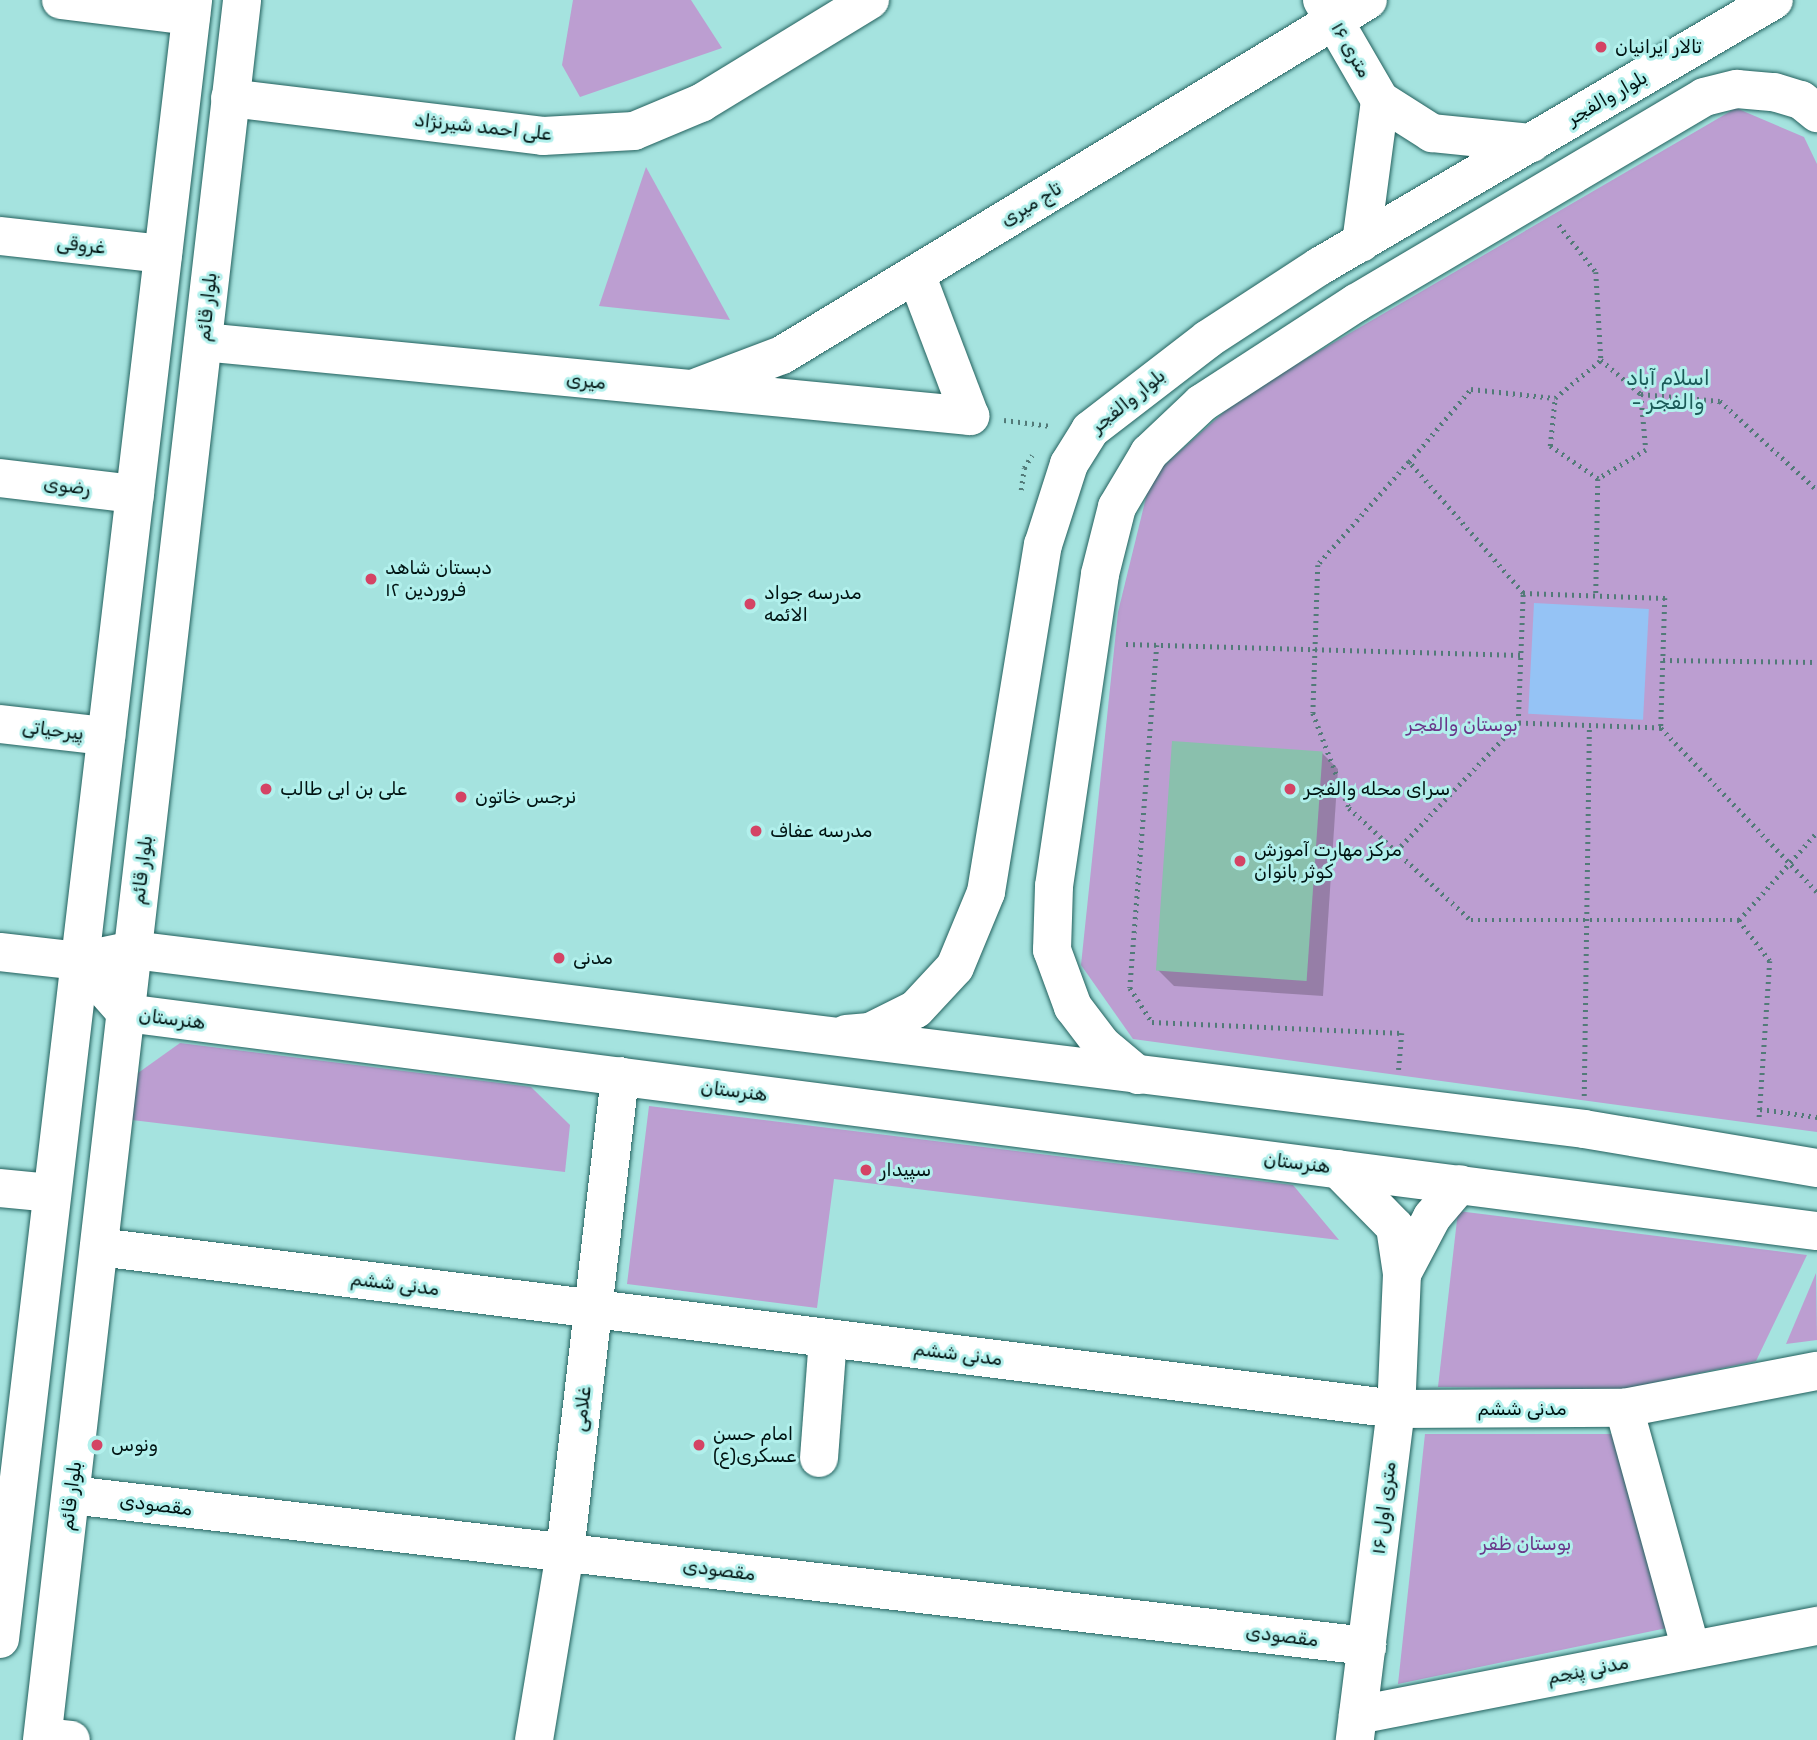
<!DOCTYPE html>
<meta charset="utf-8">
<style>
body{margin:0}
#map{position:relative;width:1817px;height:1740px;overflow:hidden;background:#a5e3df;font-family:Rubik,"Noto Sans Arabic",sans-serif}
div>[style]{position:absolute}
.green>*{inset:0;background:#bc9ed1}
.water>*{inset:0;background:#95c3f5;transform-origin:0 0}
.shadow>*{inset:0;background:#0003}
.building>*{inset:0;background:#8ac0ad;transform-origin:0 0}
.path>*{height:4.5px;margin-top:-2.25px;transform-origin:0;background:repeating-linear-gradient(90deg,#527a78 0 2px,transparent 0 7px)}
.roads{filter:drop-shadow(0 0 2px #23615e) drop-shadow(0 0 2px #23615e)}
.minor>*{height:38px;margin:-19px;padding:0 19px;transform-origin:19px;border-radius:19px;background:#fff}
.major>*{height:38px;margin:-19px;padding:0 19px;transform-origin:19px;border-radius:19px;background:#fff}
.dots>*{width:19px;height:19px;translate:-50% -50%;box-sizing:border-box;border:4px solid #b2f0ec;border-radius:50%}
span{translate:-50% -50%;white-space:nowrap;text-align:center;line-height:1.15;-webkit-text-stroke:6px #b2f0ec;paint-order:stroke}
.poi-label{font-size:19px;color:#001312}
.left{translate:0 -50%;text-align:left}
.street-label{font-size:19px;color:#001312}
.park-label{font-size:19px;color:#6a3689}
.neighbourhood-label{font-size:21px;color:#1b5b58}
</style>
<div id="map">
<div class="green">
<div style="clip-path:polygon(573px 0,691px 0,722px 48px,580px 97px,562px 65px)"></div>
<div style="clip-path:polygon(1736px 108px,1804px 137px,1817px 164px,1817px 1132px,1133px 1039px,1081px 965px,1118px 612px,1151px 477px,1242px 396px)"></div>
<div style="clip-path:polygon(646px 167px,730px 320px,599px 306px)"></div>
<div style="clip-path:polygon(180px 1043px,531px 1087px,570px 1125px,565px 1172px,132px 1120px,138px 1073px)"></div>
<div style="clip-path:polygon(649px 1106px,1293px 1185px,1339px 1240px,834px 1179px,817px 1308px,627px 1284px)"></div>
<div style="clip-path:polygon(1458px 1211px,1807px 1255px,1756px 1361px,1624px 1389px,1438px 1387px)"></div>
<div style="clip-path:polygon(1816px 1273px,1817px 1340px,1786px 1344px)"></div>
<div style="clip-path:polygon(1425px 1434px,1615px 1434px,1667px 1628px,1398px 1684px)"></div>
</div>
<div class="water">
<div style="left:1534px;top:603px;width:115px;height:111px;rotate:3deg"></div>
</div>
<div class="shadow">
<div style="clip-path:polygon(1322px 753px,1338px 769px,1323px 996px,1174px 986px,1158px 970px)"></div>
</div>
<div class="building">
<div style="left:1172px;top:741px;width:151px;height:230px;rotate:4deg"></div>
</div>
<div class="path">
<div style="left:1559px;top:225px;width:60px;rotate:51.8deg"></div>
<div style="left:1596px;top:272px;width:88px;rotate:86.7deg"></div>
<div style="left:1601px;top:360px;width:52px;rotate:40.4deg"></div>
<div style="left:1641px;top:394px;width:56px;rotate:84.9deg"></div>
<div style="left:1646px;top:450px;width:56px;rotate:148.9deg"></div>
<div style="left:1598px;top:479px;width:117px;rotate:91deg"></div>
<div style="left:1641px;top:394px;width:79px;rotate:5.1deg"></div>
<div style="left:1720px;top:401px;width:132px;rotate:42.5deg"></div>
<div style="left:1004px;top:420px;width:47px;rotate:7.3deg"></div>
<div style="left:1409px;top:462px;width:137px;rotate:131.5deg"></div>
<div style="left:1318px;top:565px;width:148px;rotate:91.9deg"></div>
<div style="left:1313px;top:713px;width:102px;rotate:69.2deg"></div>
<div style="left:1349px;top:808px;width:166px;rotate:42.6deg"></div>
<div style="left:1471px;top:920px;width:268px"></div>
<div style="left:1739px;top:920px;width:118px;rotate:-48.4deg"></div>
<div style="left:1598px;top:479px;width:58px;rotate:-145.5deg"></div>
<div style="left:1550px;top:446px;width:48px;rotate:-84.1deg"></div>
<div style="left:1555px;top:398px;width:60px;rotate:-39.6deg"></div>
<div style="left:1021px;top:490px;width:22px;rotate:-82deg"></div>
<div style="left:1024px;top:468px;width:15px;rotate:-58deg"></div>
<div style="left:1523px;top:593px;width:142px;rotate:2deg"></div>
<div style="left:1665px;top:598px;width:130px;rotate:91.8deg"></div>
<div style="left:1661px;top:728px;width:143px;rotate:-178deg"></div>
<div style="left:1518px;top:723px;width:130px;rotate:-87.8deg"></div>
<div style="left:1523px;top:593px;width:174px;rotate:-131deg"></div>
<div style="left:1409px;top:462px;width:96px;rotate:-49.7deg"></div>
<div style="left:1471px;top:389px;width:84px;rotate:6.1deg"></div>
<div style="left:1126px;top:644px;width:395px;rotate:1.6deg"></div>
<div style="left:1157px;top:645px;width:344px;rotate:94.5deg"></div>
<div style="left:1130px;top:988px;width:40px;rotate:57.1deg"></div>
<div style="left:1152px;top:1022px;width:250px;rotate:2.5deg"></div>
<div style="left:1402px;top:1033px;width:37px;rotate:95deg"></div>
<div style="left:1663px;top:660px;width:154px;rotate:0.7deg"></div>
<div style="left:1661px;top:728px;width:226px;rotate:46.4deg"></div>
<div style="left:1396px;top:851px;width:177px;rotate:-46.4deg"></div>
<div style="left:1739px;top:920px;width:51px;rotate:52.9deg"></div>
<div style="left:1770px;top:961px;width:161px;rotate:93.9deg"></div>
<div style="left:1584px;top:1096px;width:370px;rotate:-89.2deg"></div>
<div style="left:1760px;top:1109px;width:58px;rotate:8deg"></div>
</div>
<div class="roads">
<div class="minor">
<div style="left:61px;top:0;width:131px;rotate:7deg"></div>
<div style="left:1322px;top:0;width:116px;rotate:59.9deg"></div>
<div style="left:230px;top:98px;width:315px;rotate:6.9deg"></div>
<div style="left:543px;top:136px;width:91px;rotate:-3.1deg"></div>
<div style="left:634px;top:131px;width:73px;rotate:-22.7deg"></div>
<div style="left:701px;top:103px;width:198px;rotate:-31.4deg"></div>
<div style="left:0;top:236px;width:164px;rotate:6.3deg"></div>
<div style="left:1361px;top:243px;width:144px;rotate:-82.4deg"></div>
<div style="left:1380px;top:100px;width:62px;rotate:32.4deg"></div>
<div style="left:1432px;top:133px;width:100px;rotate:5.8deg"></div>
<div style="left:203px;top:342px;width:771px;rotate:5.51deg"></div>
<div style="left:970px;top:416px;width:152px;rotate:-110.8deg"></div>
<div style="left:695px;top:388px;width:93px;rotate:-20.8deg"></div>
<div style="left:782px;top:355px;width:685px;rotate:-31.21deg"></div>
<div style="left:0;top:478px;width:136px;rotate:6.8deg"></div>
<div style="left:0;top:724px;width:107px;rotate:6.5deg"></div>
<div style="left:0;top:952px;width:81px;rotate:6.4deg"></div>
<div style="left:1338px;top:1169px;width:81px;rotate:45.5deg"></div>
<div style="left:1395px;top:1227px;width:48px;rotate:81.5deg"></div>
<div style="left:1402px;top:1274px;width:135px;rotate:92.5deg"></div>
<div style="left:1396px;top:1409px;width:334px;rotate:97.1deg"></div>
<div style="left:0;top:1188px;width:52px;rotate:5.5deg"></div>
<div style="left:99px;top:1247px;width:1307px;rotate:7.12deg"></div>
<div style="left:1396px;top:1409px;width:228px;rotate:-0.3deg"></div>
<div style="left:1624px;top:1408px;width:197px;rotate:-10.9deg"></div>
<div style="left:1402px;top:1274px;width:64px;rotate:-62.2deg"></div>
<div style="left:1432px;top:1217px;width:43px;rotate:-49.7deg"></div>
<div style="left:1624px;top:1408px;width:251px;rotate:74.5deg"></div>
<div style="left:819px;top:1458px;width:120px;rotate:-85.7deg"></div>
<div style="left:71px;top:1495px;width:1305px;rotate:6.65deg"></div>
<div style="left:1358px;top:1715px;width:468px;rotate:-11deg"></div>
<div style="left:43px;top:1737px;width:28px;rotate:6deg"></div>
<div style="left:534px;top:1740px;width:191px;rotate:-80.6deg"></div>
<div style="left:565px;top:1552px;width:479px;rotate:-83.4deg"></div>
</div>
<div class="major">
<div style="left:80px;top:961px;width:69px;rotate:48.5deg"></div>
<div style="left:126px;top:1013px;width:1705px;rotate:7.35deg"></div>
<div style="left:80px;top:961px;width:54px;rotate:-11.7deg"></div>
<div style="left:133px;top:950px;width:1462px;rotate:7.03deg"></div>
<div style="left:1584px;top:1129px;width:236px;rotate:9.5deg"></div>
<div style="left:846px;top:1034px;width:24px;rotate:-5deg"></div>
<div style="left:870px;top:1032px;width:51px;rotate:-26.6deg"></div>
<div style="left:916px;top:1009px;width:57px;rotate:-47.1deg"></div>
<div style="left:955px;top:967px;width:81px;rotate:-67.5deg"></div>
<div style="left:986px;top:892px;width:352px;rotate:-80.7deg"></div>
<div style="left:1043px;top:545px;width:85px;rotate:-72.2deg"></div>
<div style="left:1069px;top:464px;width:40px;rotate:-58deg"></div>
<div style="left:1090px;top:430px;width:149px;rotate:-37.6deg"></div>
<div style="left:1208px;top:339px;width:134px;rotate:-33.1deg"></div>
<div style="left:1320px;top:266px;width:526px;rotate:-30.37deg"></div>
<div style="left:1138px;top:1075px;width:47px;rotate:-140.2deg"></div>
<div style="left:1102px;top:1045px;width:48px;rotate:-127.3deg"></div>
<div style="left:1073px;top:1007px;width:61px;rotate:-110.2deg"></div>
<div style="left:1052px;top:950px;width:64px;rotate:-88.2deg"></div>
<div style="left:1054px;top:886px;width:315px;rotate:-81.6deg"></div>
<div style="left:1100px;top:574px;width:69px;rotate:-75.8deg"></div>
<div style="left:1117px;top:507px;width:63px;rotate:-59.3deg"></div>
<div style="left:1149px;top:453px;width:73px;rotate:-43.3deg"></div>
<div style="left:1202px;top:403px;width:184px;rotate:-33deg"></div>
<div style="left:1356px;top:303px;width:404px;rotate:-30.6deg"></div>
<div style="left:1704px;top:97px;width:34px;rotate:-14deg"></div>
<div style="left:1737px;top:89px;width:37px;rotate:5deg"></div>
<div style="left:1774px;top:92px;width:28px;rotate:17deg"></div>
<div style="left:1801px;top:100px;width:21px;rotate:39deg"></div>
<div style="left:0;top:1639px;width:1650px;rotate:-83.28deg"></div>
<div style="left:42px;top:1740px;width:1751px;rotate:-83.44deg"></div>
</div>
</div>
<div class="dots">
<div style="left:1601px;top:47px;background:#d44465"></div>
<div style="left:371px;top:579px;background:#d44465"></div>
<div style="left:750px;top:604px;background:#d44465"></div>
<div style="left:266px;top:789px;background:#d44465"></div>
<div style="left:1290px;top:789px;background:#d44465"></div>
<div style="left:461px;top:797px;background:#d44465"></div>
<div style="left:756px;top:831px;background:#d44465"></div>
<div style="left:1240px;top:861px;background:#d44465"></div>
<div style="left:559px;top:958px;background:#d44465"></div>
<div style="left:866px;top:1170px;background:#d44465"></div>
<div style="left:97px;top:1445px;background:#d44465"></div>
<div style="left:699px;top:1445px;background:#d44465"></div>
</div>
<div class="poi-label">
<span class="left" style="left:1615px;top:47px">تالار ایرانیان</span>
<span class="left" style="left:385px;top:579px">دبستان شاهد<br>۱۲ فروردین</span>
<span class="left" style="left:764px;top:604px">مدرسه جواد<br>الائمه</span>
<span class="left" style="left:280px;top:789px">علی بن ابی طالب</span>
<span class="left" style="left:1304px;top:789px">سرای محله والفجر</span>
<span class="left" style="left:475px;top:797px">نرجس خاتون</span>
<span class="left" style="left:770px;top:831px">مدرسه عفاف</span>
<span class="left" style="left:1254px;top:861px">مرکز مهارت آموزش<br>کوثر بانوان</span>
<span class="left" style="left:573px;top:958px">مدنی</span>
<span class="left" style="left:880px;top:1170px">سپیدار</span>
<span class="left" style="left:713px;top:1445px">امام حسن<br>عسکری(ع)</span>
<span class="left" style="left:111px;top:1445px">ونوس</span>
</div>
<div class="street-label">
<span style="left:1351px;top:50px;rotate:60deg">۱۶ متری</span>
<span style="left:1607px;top:98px;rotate:-30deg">بلوار والفجر</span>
<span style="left:483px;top:127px;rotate:6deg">علی احمد شیرنژاد</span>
<span style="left:1031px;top:204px;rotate:-31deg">تاج میری</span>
<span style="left:81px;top:245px;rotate:6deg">غروقی</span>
<span style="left:207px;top:307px;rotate:-84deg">بلوار قائم</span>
<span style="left:586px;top:381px;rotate:6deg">میری</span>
<span style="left:1128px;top:401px;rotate:-39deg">بلوار والفجر</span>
<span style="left:67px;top:486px;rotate:7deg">رضوی</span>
<span style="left:53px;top:730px;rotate:7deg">پیرحیاتی</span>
<span style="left:142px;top:870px;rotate:-83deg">بلوار قائم</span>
<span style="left:172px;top:1019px;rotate:7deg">هنرستان</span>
<span style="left:734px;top:1091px;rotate:7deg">هنرستان</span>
<span style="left:1297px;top:1163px;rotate:7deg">هنرستان</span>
<span style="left:395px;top:1284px;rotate:7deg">مدنی ششم</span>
<span style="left:958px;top:1354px;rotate:7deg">مدنی ششم</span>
<span style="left:582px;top:1409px;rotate:-83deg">غلامی</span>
<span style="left:1522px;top:1409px">مدنی ششم</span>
<span style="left:71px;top:1496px;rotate:-83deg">بلوار قائم</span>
<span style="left:156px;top:1505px;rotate:7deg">مقصودی</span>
<span style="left:1384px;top:1508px;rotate:-83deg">۱۶ متری اول</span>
<span style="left:719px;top:1570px;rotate:7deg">مقصودی</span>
<span style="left:1282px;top:1636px;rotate:7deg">مقصودی</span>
<span style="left:1588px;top:1670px;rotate:-11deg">مدنی پنجم</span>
</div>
<div class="park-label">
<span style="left:1462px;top:725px">بوستان والفجر</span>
<span style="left:1526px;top:1544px">بوستان ظفر</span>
</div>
<div class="neighbourhood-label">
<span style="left:1668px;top:390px">اسلام آباد<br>- والفجر</span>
</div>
</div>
